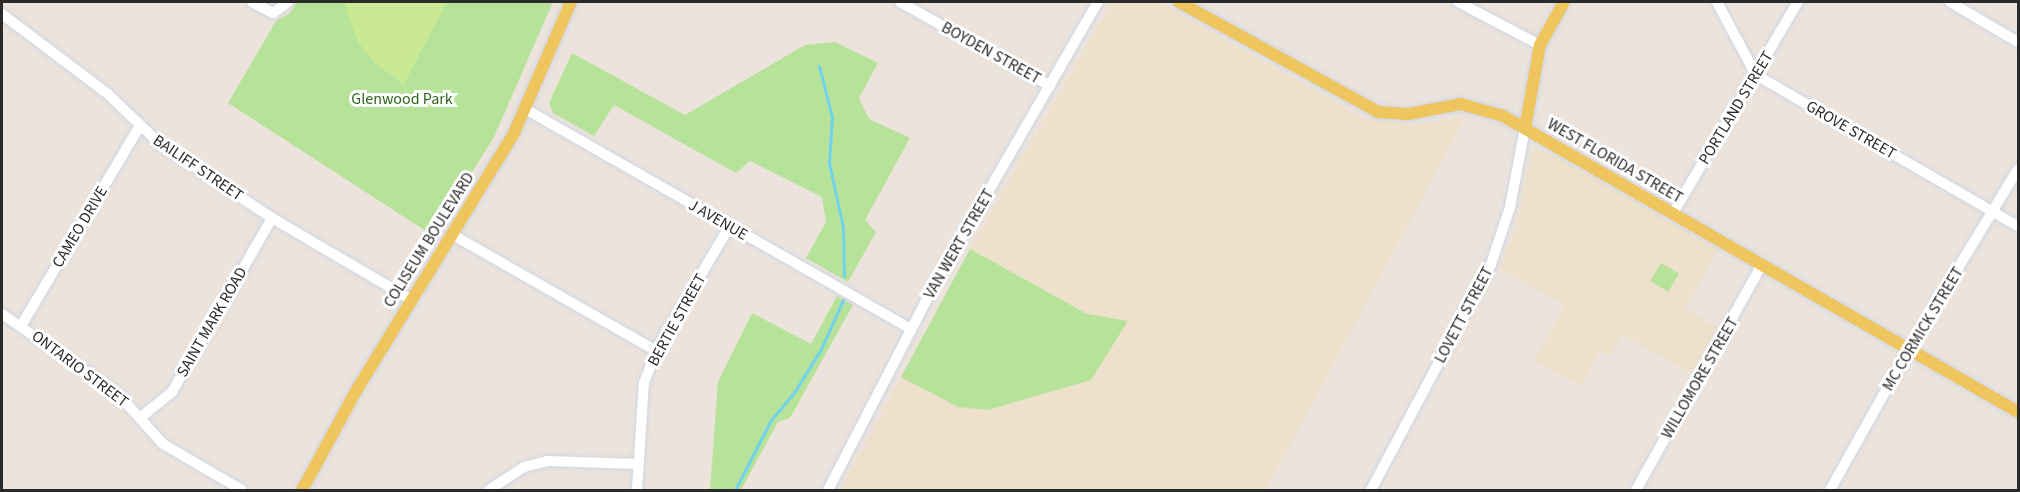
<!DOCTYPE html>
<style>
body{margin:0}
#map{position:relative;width:2020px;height:492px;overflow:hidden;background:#ece4dc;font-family:"Source Sans 3",sans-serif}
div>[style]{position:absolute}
.education>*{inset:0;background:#eee1cc}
.green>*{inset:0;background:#b6e299;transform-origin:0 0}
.pitch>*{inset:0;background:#cae995}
.stream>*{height:3px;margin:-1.5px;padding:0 1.5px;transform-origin:1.5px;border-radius:1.5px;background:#70d2ed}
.roads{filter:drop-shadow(0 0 2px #d1d6e3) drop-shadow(0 0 2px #d1d6e3)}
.minor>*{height:10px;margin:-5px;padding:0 5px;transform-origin:5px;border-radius:5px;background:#fff}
.major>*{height:12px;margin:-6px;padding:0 6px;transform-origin:6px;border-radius:6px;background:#efc65e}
span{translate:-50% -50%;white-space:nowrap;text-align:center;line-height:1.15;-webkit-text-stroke:6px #fff;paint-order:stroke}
.street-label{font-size:16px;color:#2a2a2a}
.park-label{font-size:16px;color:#2e671b}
.frame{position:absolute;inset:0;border:3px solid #2a2a2a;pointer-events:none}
</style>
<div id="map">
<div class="education">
<div style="clip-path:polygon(1112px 2px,1159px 2px,1363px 118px,1415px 125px,1466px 116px,1266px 490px,841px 490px,901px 377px,958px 407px,1127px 321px,1087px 314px,970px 249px)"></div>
<div style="clip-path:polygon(1536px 149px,1558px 157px,1719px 249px,1685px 308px,1717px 328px,1692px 374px,1623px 335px,1610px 356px,1600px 351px,1581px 386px,1534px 361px,1565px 305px,1500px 269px,1517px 225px,1531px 155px)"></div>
</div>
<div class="green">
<div style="clip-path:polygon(297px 2px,553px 2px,493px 139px,432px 235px,228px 103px,276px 21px,290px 13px)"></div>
<div style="clip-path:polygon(835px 42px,878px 63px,859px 98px,869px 119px,910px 138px,865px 220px,876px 232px,848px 282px,806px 258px,826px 222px,822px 197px,750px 161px,736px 173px,614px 105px,594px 136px,553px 113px,549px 103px,572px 53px,685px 115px,805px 45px)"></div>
<div style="clip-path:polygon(970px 249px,1087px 314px,1128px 321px,1091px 380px,988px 410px,958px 407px,901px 377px)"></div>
<div style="left:1661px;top:263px;width:21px;height:21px;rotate:31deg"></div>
<div style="clip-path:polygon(837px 296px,853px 305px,790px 418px,778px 422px,741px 490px,710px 490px,718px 382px,752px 313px,811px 344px)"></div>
</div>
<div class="pitch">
<div style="clip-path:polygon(344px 2px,447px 2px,404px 84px,376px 64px,358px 42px)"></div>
</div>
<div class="stream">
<div style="left:819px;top:66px;width:53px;rotate:75.7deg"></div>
<div style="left:832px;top:117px;width:46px;rotate:93.7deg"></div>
<div style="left:829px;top:163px;width:66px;rotate:77.7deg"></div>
<div style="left:843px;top:227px;width:49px;rotate:88.8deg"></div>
<div style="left:735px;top:490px;width:79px;rotate:-62.8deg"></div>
<div style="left:771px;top:420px;width:38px;rotate:-50deg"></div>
<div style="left:795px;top:391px;width:49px;rotate:-58.2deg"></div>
<div style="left:821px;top:349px;width:54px;rotate:-65.8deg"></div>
</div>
<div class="roads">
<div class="minor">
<div style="left:252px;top:2px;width:24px;rotate:28deg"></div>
<div style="left:273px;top:13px;width:19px;rotate:-36deg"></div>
<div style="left:900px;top:2px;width:172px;rotate:29.2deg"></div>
<div style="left:1458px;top:2px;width:93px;rotate:27.7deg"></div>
<div style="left:1717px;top:2px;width:83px;rotate:61.9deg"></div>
<div style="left:1756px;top:75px;width:302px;rotate:30deg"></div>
<div style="left:1950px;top:2px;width:79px;rotate:30.5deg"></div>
<div style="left:2px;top:14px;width:134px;rotate:37.1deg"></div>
<div style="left:109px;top:95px;width:72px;rotate:43.9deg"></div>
<div style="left:161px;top:145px;width:133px;rotate:33.3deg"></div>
<div style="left:272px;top:218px;width:162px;rotate:30.4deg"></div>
<div style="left:527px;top:110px;width:442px;rotate:29.7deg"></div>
<div style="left:1673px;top:213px;width:245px;rotate:-59.4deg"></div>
<div style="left:453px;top:235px;width:234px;rotate:29.7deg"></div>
<div style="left:2px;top:314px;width:141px;rotate:34.6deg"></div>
<div style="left:118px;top:394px;width:67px;rotate:48deg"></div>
<div style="left:163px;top:444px;width:91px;rotate:30.2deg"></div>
<div style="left:21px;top:326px;width:231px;rotate:-59.3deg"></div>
<div style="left:141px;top:417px;width:40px;rotate:-39deg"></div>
<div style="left:172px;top:392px;width:201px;rotate:-60.1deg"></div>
<div style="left:489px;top:490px;width:42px;rotate:-33.3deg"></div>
<div style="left:524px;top:467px;width:25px;rotate:-14deg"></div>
<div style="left:548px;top:461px;width:90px;rotate:1.9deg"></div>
<div style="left:637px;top:490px;width:107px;rotate:-86.3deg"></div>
<div style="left:644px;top:383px;width:34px;rotate:-69deg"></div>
<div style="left:656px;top:351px;width:144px;rotate:-59.5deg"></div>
<div style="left:828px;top:490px;width:232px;rotate:-62.6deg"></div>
<div style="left:935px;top:284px;width:326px;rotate:-60deg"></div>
<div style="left:1371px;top:490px;width:256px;rotate:-62deg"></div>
<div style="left:1491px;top:264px;width:60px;rotate:-71.6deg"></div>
<div style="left:1510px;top:207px;width:80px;rotate:-79.2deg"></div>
<div style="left:1636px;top:490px;width:258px;rotate:-60.8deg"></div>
<div style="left:1830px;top:490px;width:162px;rotate:-60.7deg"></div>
<div style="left:1909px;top:349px;width:210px;rotate:-58.8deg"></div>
</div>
<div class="major">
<div style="left:1179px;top:2px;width:227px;rotate:28.9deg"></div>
<div style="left:1378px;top:112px;width:31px;rotate:4deg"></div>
<div style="left:1409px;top:114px;width:53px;rotate:-10.9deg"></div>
<div style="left:1461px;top:104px;width:44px;rotate:15.9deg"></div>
<div style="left:1503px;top:116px;width:594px;rotate:29.89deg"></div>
<div style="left:1525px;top:128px;width:84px;rotate:-79.8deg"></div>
<div style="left:1540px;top:45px;width:49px;rotate:-60.8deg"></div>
<div style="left:302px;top:490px;width:113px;rotate:-61.4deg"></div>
<div style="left:356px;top:391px;width:303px;rotate:-58.5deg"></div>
<div style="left:514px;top:133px;width:143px;rotate:-66.5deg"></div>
</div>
</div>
<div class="street-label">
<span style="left:991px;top:53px;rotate:29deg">BOYDEN STREET</span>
<span style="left:1736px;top:108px;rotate:-59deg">PORTLAND STREET</span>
<span style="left:1851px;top:130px;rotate:30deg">GROVE STREET</span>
<span style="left:1615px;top:161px;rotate:30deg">WEST FLORIDA STREET</span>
<span style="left:198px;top:168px;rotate:34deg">BAILIFF STREET</span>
<span style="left:718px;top:220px;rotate:30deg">J AVENUE</span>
<span style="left:80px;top:227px;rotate:-59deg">CAMEO DRIVE</span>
<span style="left:429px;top:240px;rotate:-58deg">COLISEUM BOULEVARD</span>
<span style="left:959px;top:244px;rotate:-60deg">VAN WERT STREET</span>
<span style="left:1464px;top:315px;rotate:-62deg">LOVETT STREET</span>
<span style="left:677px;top:320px;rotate:-61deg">BERTIE STREET</span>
<span style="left:212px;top:322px;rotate:-60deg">SAINT MARK ROAD</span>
<span style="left:1923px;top:329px;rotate:-59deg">MC CORMICK STREET</span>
<span style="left:80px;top:369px;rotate:37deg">ONTARIO STREET</span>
<span style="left:1700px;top:378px;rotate:-60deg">WILLOMORE STREET</span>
</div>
<div class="park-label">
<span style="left:402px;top:99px">Glenwood Park</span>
</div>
<div class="frame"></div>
</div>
